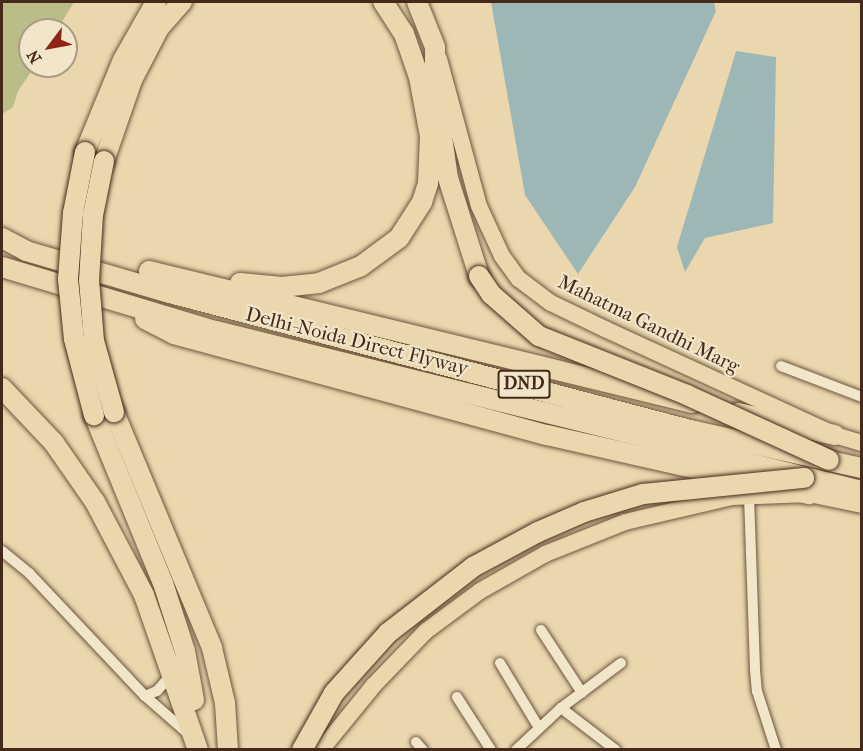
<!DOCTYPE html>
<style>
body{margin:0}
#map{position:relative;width:863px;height:751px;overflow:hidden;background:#ead7ae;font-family:"IM FELL French Canon",serif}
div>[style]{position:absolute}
.green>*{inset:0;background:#babd88}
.water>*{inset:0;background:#9db7b6}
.roads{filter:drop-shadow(0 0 2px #6e543f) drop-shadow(0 0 2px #6e543f)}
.street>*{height:10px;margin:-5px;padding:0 5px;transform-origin:5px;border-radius:5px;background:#f1e5ca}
.primary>*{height:16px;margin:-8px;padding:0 8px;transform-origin:8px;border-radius:8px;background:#ead7ae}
.highway>*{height:20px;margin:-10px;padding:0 10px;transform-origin:10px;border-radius:10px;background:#ead7ae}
.bridges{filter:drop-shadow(0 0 2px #45291a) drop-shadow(0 0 2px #45291a)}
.highway-bridge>*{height:20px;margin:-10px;padding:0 10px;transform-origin:10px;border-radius:10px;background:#ead7ae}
span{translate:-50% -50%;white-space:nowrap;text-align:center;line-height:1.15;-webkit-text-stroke:4.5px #f1e5ca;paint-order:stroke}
.shield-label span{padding:2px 4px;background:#f1e5ca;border:2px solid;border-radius:4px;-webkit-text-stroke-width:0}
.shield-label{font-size:18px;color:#45291a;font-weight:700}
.street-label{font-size:20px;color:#45291a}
.frame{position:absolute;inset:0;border:3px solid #45291a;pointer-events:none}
.north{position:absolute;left:18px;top:18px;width:60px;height:60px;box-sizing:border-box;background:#f1e5ca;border:2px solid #ac9a84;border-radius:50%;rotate:238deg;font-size:16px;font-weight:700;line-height:24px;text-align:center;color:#45291a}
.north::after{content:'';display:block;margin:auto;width:21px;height:27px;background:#8f2418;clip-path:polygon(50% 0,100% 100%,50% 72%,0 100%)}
</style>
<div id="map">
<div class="green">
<div style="clip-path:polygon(2px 2px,74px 2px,57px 30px,30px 30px,30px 66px,35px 66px,18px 91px,13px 107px,2px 114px)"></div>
</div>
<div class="water">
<div style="clip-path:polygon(491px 2px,714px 2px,716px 11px,635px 187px,578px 274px,525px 195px)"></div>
<div style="clip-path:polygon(736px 51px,776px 57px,773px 223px,705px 238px,685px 272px,677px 247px)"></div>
</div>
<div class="roads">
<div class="street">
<div style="left:781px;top:366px;width:87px;rotate:20.9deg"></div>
<div style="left:749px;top:496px;width:174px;rotate:88deg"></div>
<div style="left:755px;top:670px;width:21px;rotate:85deg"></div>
<div style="left:757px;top:691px;width:62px;rotate:72.1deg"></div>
<div style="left:2px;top:551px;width:35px;rotate:39deg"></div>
<div style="left:29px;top:573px;width:169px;rotate:46.7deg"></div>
<div style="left:145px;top:696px;width:62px;rotate:41.1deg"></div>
<div style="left:541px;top:630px;width:75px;rotate:56.9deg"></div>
<div style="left:500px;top:663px;width:76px;rotate:59deg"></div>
<div style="left:145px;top:696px;width:13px;rotate:-23deg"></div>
<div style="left:157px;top:691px;width:23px;rotate:-49deg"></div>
<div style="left:457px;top:697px;width:63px;rotate:57.3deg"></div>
<div style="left:561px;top:708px;width:69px;rotate:37.4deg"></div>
<div style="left:416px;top:742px;width:11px;rotate:49deg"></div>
<div style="left:516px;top:750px;width:62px;rotate:-43deg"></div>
<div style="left:561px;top:708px;width:75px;rotate:-36.9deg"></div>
</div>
<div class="primary">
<div style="left:439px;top:59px;width:152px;rotate:74.8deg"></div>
<div style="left:479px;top:206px;width:55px;rotate:65.3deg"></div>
<div style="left:502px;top:256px;width:29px;rotate:54deg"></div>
<div style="left:519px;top:279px;width:40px;rotate:37deg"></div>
<div style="left:551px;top:303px;width:60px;rotate:25.7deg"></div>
<div style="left:605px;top:329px;width:253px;rotate:24.7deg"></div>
<div style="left:835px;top:435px;width:28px;rotate:17deg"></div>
<div style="left:321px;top:750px;width:84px;rotate:-50.8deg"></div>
<div style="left:374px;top:685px;width:75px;rotate:-46.1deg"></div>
<div style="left:426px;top:631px;width:67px;rotate:-36.5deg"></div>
<div style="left:480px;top:591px;width:75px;rotate:-29.6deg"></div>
<div style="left:545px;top:554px;width:86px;rotate:-21.8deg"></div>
<div style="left:625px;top:522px;width:110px;rotate:-13.2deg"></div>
<div style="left:732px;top:497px;width:77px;rotate:-2.2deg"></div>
<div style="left:809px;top:494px;width:54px;rotate:11.7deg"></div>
</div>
<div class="highway">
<div style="left:417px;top:2px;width:48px;rotate:68.2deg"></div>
<div style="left:435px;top:47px;width:41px;rotate:90deg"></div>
<div style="left:435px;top:88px;width:91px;rotate:81.8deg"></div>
<div style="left:448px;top:178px;width:103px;rotate:72.4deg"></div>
<div style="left:85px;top:152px;width:100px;rotate:-67.6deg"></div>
<div style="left:123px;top:60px;width:67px;rotate:-60.4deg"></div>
<div style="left:104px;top:161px;width:86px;rotate:-70.9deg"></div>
<div style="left:132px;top:80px;width:59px;rotate:-62.6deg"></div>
<div style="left:159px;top:28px;width:35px;rotate:-49deg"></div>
<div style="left:2px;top:238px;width:27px;rotate:28deg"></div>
<div style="left:26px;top:251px;width:150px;rotate:16.3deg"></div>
<div style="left:170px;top:293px;width:538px;rotate:14.76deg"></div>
<div style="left:690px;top:430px;width:176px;rotate:12.5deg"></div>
<div style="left:2px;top:267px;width:223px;rotate:16.7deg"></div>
<div style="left:216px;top:331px;width:666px;rotate:13.91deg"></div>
<div style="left:149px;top:271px;width:559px;rotate:13.66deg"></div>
<div style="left:240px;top:283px;width:42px;rotate:5.4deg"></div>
<div style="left:282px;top:287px;width:37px;rotate:-6deg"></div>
<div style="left:319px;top:283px;width:45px;rotate:-22deg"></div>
<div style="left:361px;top:266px;width:47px;rotate:-36.4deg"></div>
<div style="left:399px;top:238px;width:43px;rotate:-57.4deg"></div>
<div style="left:422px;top:202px;width:20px;rotate:-72deg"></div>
<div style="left:428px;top:183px;width:47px;rotate:-87.6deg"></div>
<div style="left:430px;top:136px;width:60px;rotate:-100.6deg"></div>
<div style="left:419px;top:77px;width:46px;rotate:-109.2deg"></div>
<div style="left:404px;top:34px;width:38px;rotate:-123deg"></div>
<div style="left:145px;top:319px;width:33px;rotate:27deg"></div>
<div style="left:174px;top:334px;width:386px;rotate:15.2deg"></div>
<div style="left:547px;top:435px;width:269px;rotate:12.7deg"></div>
<div style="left:2px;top:388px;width:76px;rotate:46.6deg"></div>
<div style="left:54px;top:443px;width:72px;rotate:55.2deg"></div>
<div style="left:95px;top:502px;width:105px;rotate:62.2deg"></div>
<div style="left:144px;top:595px;width:164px;rotate:70.8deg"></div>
<div style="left:114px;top:412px;width:256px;rotate:67.4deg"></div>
<div style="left:212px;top:648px;width:57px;rotate:76.7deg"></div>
<div style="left:225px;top:703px;width:47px;rotate:86.3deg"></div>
<div style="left:738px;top:413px;width:99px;rotate:12.8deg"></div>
<div style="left:94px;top:415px;width:182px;rotate:67.7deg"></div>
<div style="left:163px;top:583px;width:71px;rotate:72.1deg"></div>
<div style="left:185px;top:651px;width:50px;rotate:79.6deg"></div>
</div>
</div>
<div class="bridges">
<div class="highway-bridge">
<div style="left:85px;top:152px;width:62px;rotate:101.1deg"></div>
<div style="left:73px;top:213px;width:66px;rotate:94.3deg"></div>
<div style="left:68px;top:279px;width:60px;rotate:84.3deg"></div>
<div style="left:74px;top:339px;width:79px;rotate:75.3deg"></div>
<div style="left:104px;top:161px;width:55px;rotate:101.5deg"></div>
<div style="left:93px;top:215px;width:65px;rotate:93.5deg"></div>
<div style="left:89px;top:280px;width:61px;rotate:85.3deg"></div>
<div style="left:94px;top:341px;width:74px;rotate:74.3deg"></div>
<div style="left:479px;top:276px;width:22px;rotate:56deg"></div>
<div style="left:491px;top:294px;width:64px;rotate:41.2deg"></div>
<div style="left:539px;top:336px;width:159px;rotate:21.7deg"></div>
<div style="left:687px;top:395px;width:156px;rotate:24.6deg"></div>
<div style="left:302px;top:750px;width:65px;rotate:-60.7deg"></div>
<div style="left:334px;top:693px;width:81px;rotate:-48deg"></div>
<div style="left:388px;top:633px;width:108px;rotate:-37.8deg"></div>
<div style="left:473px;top:567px;width:74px;rotate:-28.3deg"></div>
<div style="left:538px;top:532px;width:50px;rotate:-23.5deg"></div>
<div style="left:584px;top:512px;width:62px;rotate:-17deg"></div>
<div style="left:643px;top:494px;width:162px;rotate:-5.7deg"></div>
</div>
</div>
<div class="shield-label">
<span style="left:524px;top:384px">DND</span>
</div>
<div class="street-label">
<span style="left:649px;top:324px;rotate:26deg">Mahatma Gandhi Marg</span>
<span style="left:357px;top:341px;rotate:14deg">Delhi-Noida Direct Flyway</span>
</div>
<div class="frame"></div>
<div class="north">N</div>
</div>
